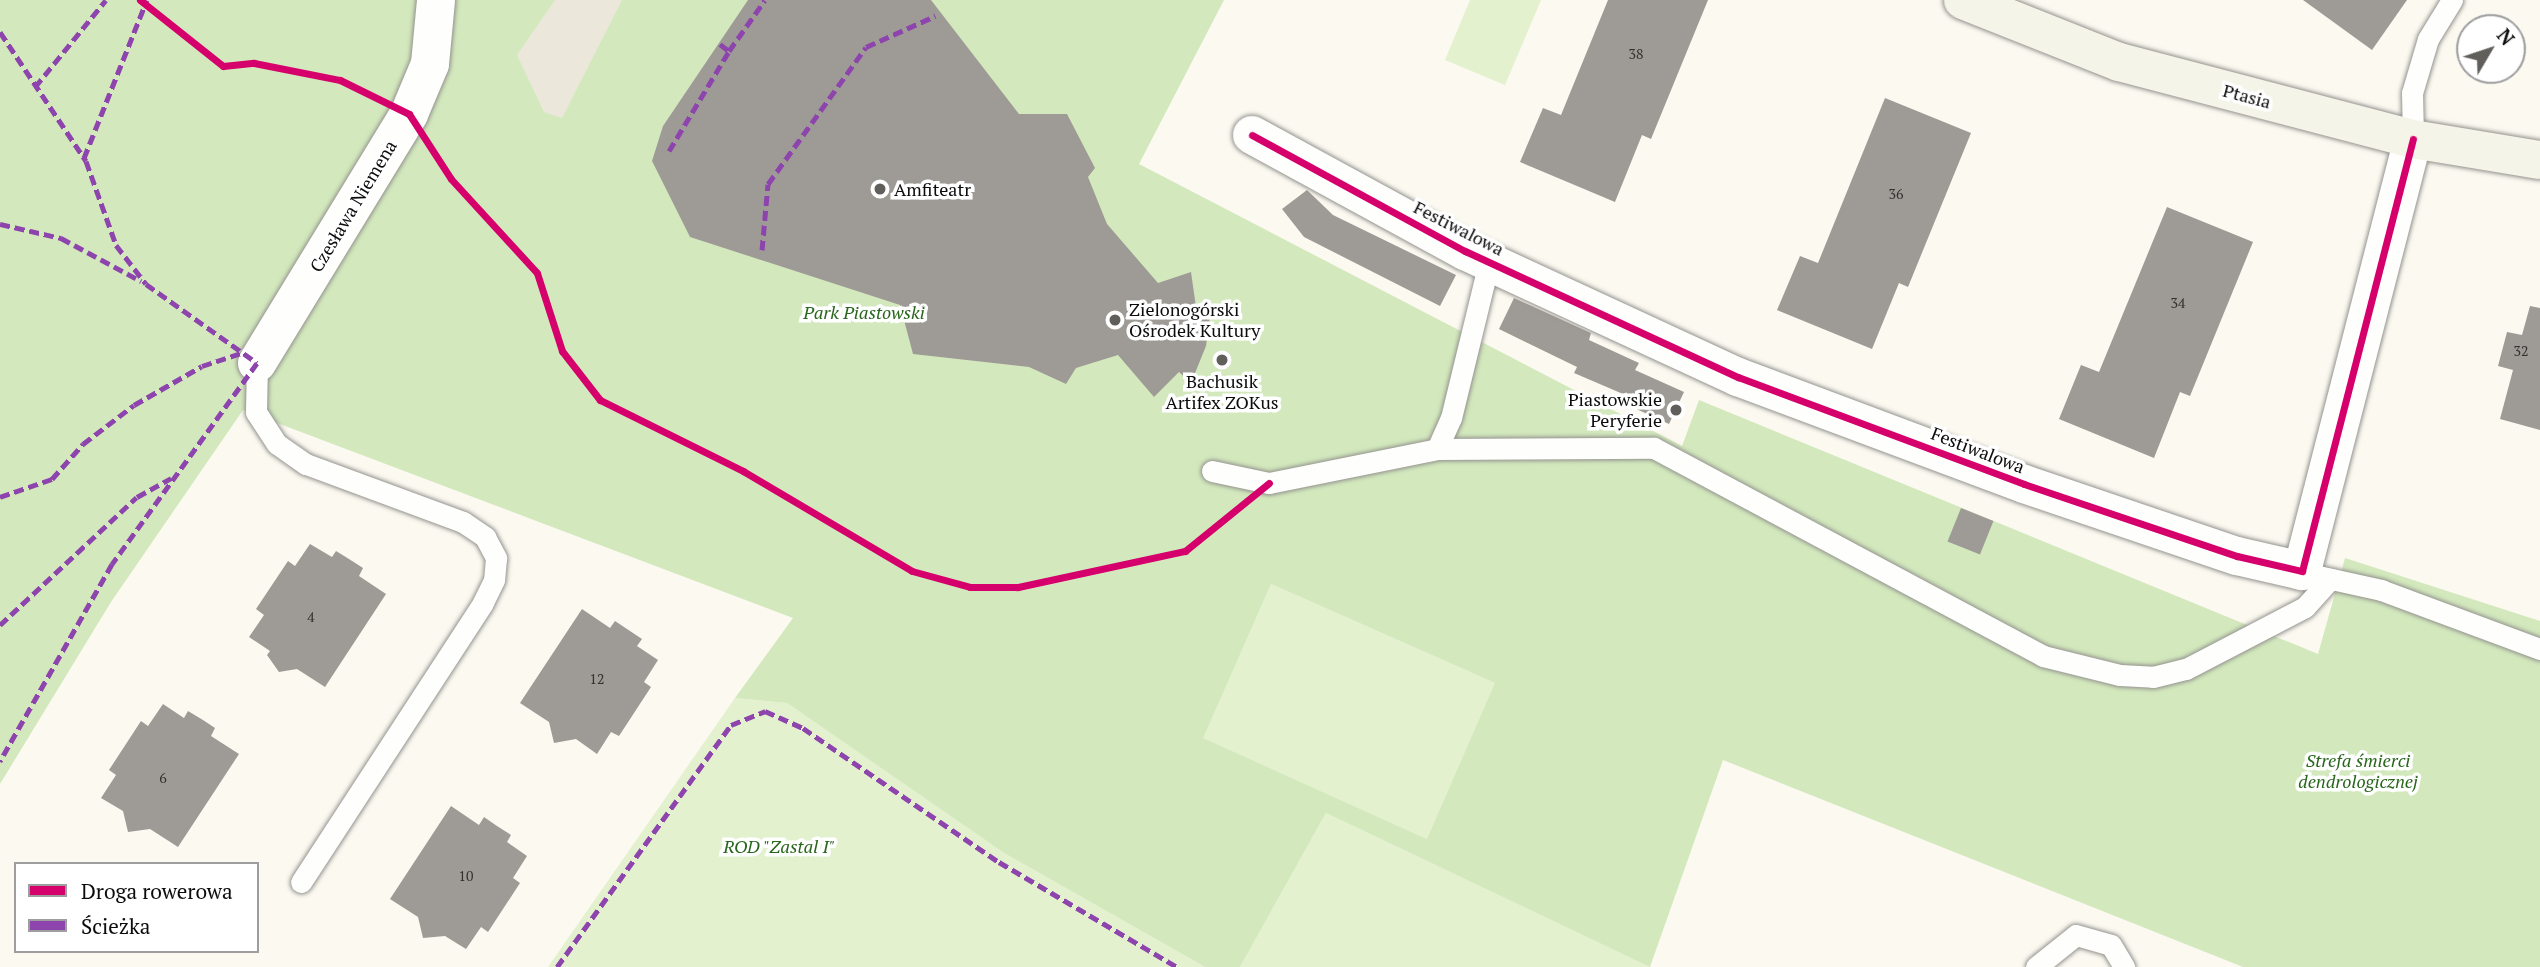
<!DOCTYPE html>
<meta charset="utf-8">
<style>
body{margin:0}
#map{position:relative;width:2540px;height:967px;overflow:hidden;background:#fbf9f0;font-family:"PT Serif",serif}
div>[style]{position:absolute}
.green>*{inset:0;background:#e3f1cf}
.forest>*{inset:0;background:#d3e9bd}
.plaza>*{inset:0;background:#ebe8db}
.building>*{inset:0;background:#9e9b96;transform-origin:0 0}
.roads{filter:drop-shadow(0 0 2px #94938f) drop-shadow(0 0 2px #94938f)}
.lane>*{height:21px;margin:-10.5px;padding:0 10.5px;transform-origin:10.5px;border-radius:10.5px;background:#fefefd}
.street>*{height:38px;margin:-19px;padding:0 19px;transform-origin:19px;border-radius:19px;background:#fefefd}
.secondary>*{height:38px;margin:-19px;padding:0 19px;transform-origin:19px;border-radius:19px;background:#f5f4e8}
.quiet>*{height:5px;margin-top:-2.5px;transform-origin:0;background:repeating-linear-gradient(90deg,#8e44ad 0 10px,transparent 0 15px)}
.cycleway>*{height:7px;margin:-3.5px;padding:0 3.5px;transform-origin:3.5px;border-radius:3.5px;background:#d6006c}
.dots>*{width:19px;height:19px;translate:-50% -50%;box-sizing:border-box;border:4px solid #fff;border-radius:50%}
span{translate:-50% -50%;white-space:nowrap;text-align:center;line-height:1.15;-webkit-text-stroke:7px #fff;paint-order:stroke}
.number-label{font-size:14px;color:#30302e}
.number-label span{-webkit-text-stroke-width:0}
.street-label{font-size:18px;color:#0c0c0c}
.poi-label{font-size:18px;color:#0c0c0c}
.left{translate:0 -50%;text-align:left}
.right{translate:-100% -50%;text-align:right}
.park-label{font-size:18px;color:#28661b;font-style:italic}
.legend{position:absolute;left:14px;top:862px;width:245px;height:91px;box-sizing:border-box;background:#fff;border:2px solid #9e9e9e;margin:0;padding:9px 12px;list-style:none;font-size:21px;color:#0c0c0c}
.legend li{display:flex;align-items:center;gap:14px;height:35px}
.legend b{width:35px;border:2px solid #9e9e9e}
.north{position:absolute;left:2456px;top:14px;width:70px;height:70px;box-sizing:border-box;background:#fff;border:2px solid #9e9e9e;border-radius:50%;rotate:51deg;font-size:19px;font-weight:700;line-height:28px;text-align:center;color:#0c0c0c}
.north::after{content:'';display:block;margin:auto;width:24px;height:32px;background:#605f5c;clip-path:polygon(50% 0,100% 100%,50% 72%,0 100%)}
</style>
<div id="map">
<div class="green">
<div style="clip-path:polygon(1470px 0,1541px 0,1505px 85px,1445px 60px)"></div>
<div style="clip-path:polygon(1271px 584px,1495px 683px,1712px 767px,1427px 839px,1202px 738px)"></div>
<div style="clip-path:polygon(735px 698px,787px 703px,1004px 853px,1205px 967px,548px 967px)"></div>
<div style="clip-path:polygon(1326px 813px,1651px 967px,1240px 967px)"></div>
</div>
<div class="forest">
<div style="clip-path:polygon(evenodd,0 0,1224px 0,1139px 164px,1682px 446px,1699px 400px,2318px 654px,2345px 558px,2540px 621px,2540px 967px,2243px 967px,1723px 760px,1650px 967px,1326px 813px,1240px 967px,1205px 967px,1004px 853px,787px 703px,735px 698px,793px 618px,243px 410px,111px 602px,0 784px,0 0,1271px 584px,1495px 683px,1427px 839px,1203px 738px,1271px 584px)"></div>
</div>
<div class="plaza">
<div style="clip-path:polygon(555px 0,622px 0,562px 118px,544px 112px,517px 55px)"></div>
</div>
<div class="building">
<div style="clip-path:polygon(748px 0,931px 0,1019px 114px,1067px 114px,1095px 168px,1088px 177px,1107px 224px,1158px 283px,1191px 272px,1196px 307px,1211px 309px,1206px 346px,1191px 383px,1179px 372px,1154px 397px,1118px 355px,1076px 368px,1066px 384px,1029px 367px,913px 354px,900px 305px,690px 237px,652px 161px,663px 126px)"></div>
<div style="clip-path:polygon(1608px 0,1708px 0,1651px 139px,1642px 135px,1615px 202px,1520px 162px,1543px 108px,1561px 115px)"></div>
<div style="clip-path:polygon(2303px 0,2407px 0,2372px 50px)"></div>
<div style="clip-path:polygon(1885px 98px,1971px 133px,1908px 287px,1899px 283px,1872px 349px,1777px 310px,1800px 256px,1818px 263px)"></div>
<div style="clip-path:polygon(1307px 190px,1333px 215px,1456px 275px,1440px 306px,1304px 237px,1282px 209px)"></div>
<div style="clip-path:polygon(2167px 207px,2253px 242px,2190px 396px,2180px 392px,2154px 458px,2059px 419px,2081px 365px,2099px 372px)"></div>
<div style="clip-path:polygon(1514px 298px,1591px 333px,1589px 340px,1639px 363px,1635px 370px,1684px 392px,1669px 424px,1619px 401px,1623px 394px,1574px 373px,1577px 367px,1499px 329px)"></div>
<div style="clip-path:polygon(2530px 306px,2540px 308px,2540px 430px,2500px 419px,2513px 370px,2498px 366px,2507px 332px,2522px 335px)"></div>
<div style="left:1961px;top:508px;width:35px;height:36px;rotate:22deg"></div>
<div style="clip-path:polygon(310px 544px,332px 557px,336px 551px,349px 559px,363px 568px,359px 576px,386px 594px,325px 687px,297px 669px,279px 672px,267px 655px,270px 651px,249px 637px,264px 615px,256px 609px,288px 561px,295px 566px)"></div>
<div style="clip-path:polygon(582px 609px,610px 628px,615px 621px,642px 639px,637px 646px,658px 660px,644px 682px,651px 687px,619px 736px,611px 732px,597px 754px,576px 739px,554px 743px,549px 722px,520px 703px)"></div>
<div style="clip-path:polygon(163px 704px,184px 718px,188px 711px,203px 720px,215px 728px,211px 736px,239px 754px,178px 847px,150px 829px,128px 832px,123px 811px,101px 798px,116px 775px,109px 770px,141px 721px,148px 726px)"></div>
<div style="clip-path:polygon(451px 806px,479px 825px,484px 817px,497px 826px,511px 835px,507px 842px,527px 856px,513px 878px,520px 883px,488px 932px,481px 927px,466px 949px,445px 936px,423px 938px,418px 917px,390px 899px)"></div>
</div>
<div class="roads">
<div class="lane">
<div style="left:2413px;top:139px;width:46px;rotate:-91.2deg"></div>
<div style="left:2412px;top:93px;width:56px;rotate:-73.5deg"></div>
<div style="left:2428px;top:39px;width:46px;rotate:-58.4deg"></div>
<div style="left:257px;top:363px;width:49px;rotate:91.2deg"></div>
<div style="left:256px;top:412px;width:38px;rotate:57deg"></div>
<div style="left:277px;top:444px;width:35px;rotate:35deg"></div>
<div style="left:306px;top:464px;width:167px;rotate:20.3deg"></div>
<div style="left:463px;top:522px;width:27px;rotate:34deg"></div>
<div style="left:485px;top:537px;width:24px;rotate:62deg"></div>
<div style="left:496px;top:558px;width:22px;rotate:95deg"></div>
<div style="left:494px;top:580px;width:25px;rotate:116deg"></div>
<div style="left:483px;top:603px;width:333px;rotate:123.1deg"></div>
<div style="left:1437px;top:449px;width:34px;rotate:-66deg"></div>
<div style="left:1451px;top:418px;width:161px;rotate:-76.3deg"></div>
<div style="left:1212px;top:471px;width:58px;rotate:11.9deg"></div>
<div style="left:1269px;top:483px;width:171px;rotate:-11.4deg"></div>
<div style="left:1437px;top:449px;width:217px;rotate:-0.3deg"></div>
<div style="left:1654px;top:448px;width:441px;rotate:28.1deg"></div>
<div style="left:2043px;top:656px;width:79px;rotate:13.9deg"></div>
<div style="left:2120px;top:675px;width:33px;rotate:3deg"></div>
<div style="left:2153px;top:677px;width:34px;rotate:-14deg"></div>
<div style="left:2186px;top:669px;width:134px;rotate:-27.5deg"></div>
<div style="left:2305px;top:607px;width:38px;rotate:-48deg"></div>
<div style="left:2318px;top:576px;width:65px;rotate:12.5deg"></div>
<div style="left:2381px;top:590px;width:170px;rotate:20.4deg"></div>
<div style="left:2036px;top:967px;width:51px;rotate:-38.7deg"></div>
<div style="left:2076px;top:935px;width:36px;rotate:16deg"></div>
<div style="left:2111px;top:945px;width:26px;rotate:59deg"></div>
</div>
<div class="street">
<div style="left:1252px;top:135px;width:243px;rotate:28.6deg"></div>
<div style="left:1465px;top:251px;width:301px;rotate:24.8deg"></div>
<div style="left:1738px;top:377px;width:305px;rotate:20.5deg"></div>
<div style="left:2024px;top:484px;width:225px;rotate:18.7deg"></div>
<div style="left:2237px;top:556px;width:67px;rotate:13deg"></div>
<div style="left:2302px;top:571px;width:446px;rotate:-75.6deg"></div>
<div style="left:257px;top:363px;width:292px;rotate:-58.6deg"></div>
<div style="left:409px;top:114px;width:54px;rotate:-67.2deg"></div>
<div style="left:430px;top:64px;width:64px;rotate:-84.6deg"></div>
</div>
<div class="secondary">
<div style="left:1963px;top:0;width:168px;rotate:21.7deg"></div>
<div style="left:2119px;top:62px;width:304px;rotate:14.7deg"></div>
<div style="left:2413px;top:139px;width:129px;rotate:9.4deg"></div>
</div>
</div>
<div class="quiet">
<div style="left:0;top:32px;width:155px;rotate:56.3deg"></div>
<div style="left:86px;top:161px;width:89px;rotate:70.3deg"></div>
<div style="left:116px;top:245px;width:49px;rotate:52.4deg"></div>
<div style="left:146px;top:284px;width:136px;rotate:35.4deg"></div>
<div style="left:257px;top:363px;width:248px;rotate:125.8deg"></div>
<div style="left:112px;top:564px;width:227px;rotate:119.6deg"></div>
<div style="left:720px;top:44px;width:11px;rotate:38deg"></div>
<div style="left:729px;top:51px;width:62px;rotate:-54.8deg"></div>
<div style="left:35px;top:87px;width:112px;rotate:-50.8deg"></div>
<div style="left:669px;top:151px;width:117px;rotate:-59deg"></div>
<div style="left:84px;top:158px;width:170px;rotate:-68.3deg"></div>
<div style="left:0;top:224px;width:63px;rotate:12.9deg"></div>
<div style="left:61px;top:238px;width:91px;rotate:28.3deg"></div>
<div style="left:762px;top:250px;width:66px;rotate:-84.8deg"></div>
<div style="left:768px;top:184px;width:168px;rotate:-54.4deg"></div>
<div style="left:866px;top:47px;width:76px;rotate:-24.2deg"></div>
<div style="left:0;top:497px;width:55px;rotate:-19.1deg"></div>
<div style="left:52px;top:479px;width:47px;rotate:-48.5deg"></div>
<div style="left:83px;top:444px;width:64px;rotate:-37.4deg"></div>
<div style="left:134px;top:405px;width:78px;rotate:-29.8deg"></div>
<div style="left:202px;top:366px;width:41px;rotate:-18.4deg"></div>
<div style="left:0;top:625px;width:187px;rotate:-43.1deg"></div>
<div style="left:137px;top:497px;width:39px;rotate:-29deg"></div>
<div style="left:557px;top:967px;width:298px;rotate:-54.3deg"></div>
<div style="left:731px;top:725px;width:37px;rotate:-22deg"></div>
<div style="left:765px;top:711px;width:42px;rotate:24.1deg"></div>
<div style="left:803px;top:728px;width:237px;rotate:34.4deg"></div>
<div style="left:999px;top:862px;width:207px;rotate:30.5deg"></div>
</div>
<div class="cycleway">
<div style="left:140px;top:0;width:106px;rotate:38.5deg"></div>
<div style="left:223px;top:66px;width:31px;rotate:-6deg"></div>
<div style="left:254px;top:63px;width:88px;rotate:11.2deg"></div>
<div style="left:340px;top:80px;width:77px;rotate:26.2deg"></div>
<div style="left:409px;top:114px;width:77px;rotate:57.1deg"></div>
<div style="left:451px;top:179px;width:127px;rotate:47.5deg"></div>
<div style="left:537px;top:273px;width:82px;rotate:72.2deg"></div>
<div style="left:562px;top:351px;width:62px;rotate:52.2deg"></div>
<div style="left:600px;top:400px;width:160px;rotate:26.4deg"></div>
<div style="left:743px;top:471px;width:196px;rotate:30.6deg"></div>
<div style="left:912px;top:571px;width:60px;rotate:15.4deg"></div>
<div style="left:970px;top:587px;width:48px"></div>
<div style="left:1018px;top:587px;width:171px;rotate:-12.2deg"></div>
<div style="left:1185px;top:551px;width:108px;rotate:-39deg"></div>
<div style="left:1252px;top:135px;width:243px;rotate:28.6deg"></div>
<div style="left:1465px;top:251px;width:301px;rotate:24.8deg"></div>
<div style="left:1738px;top:377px;width:305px;rotate:20.5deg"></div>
<div style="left:2024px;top:484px;width:225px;rotate:18.7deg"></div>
<div style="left:2237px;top:556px;width:67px;rotate:13deg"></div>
<div style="left:2302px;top:571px;width:446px;rotate:-75.6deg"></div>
</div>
<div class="dots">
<div style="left:880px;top:189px;background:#605f5c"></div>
<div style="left:1115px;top:320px;background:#605f5c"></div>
<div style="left:1222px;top:360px;background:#605f5c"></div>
<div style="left:1676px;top:410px;background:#605f5c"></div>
</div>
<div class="number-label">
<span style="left:1636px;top:54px">38</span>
<span style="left:1896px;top:194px">36</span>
<span style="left:2178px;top:303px">34</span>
<span style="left:2521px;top:351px">32</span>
<span style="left:311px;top:617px">4</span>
<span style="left:597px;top:679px">12</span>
<span style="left:163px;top:778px">6</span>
<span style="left:466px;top:876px">10</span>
</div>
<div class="street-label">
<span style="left:2247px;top:96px;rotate:15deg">Ptasia</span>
<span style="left:353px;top:206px;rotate:-59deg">Czesława Niemena</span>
<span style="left:1459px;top:228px;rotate:27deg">Festiwalowa</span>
<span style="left:1978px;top:450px;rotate:21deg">Festiwalowa</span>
</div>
<div class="poi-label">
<span class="left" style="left:894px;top:189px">Amfiteatr</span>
<span class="left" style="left:1129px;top:320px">Zielonogórski<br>Ośrodek Kultury</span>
<span style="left:1222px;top:392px">Bachusik<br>Artifex ZOKus</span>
<span class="right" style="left:1662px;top:410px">Piastowskie<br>Peryferie</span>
</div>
<div class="park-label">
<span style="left:864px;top:312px">Park Piastowski</span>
<span style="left:2358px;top:771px">Strefa śmierci<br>dendrologicznej</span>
<span style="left:779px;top:846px">ROD "Zastal I"</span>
</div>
<ul class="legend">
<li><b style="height:9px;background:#d6006c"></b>Droga rowerowa</li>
<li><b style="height:9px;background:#8e44ad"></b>Ścieżka</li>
</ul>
<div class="north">N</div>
</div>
